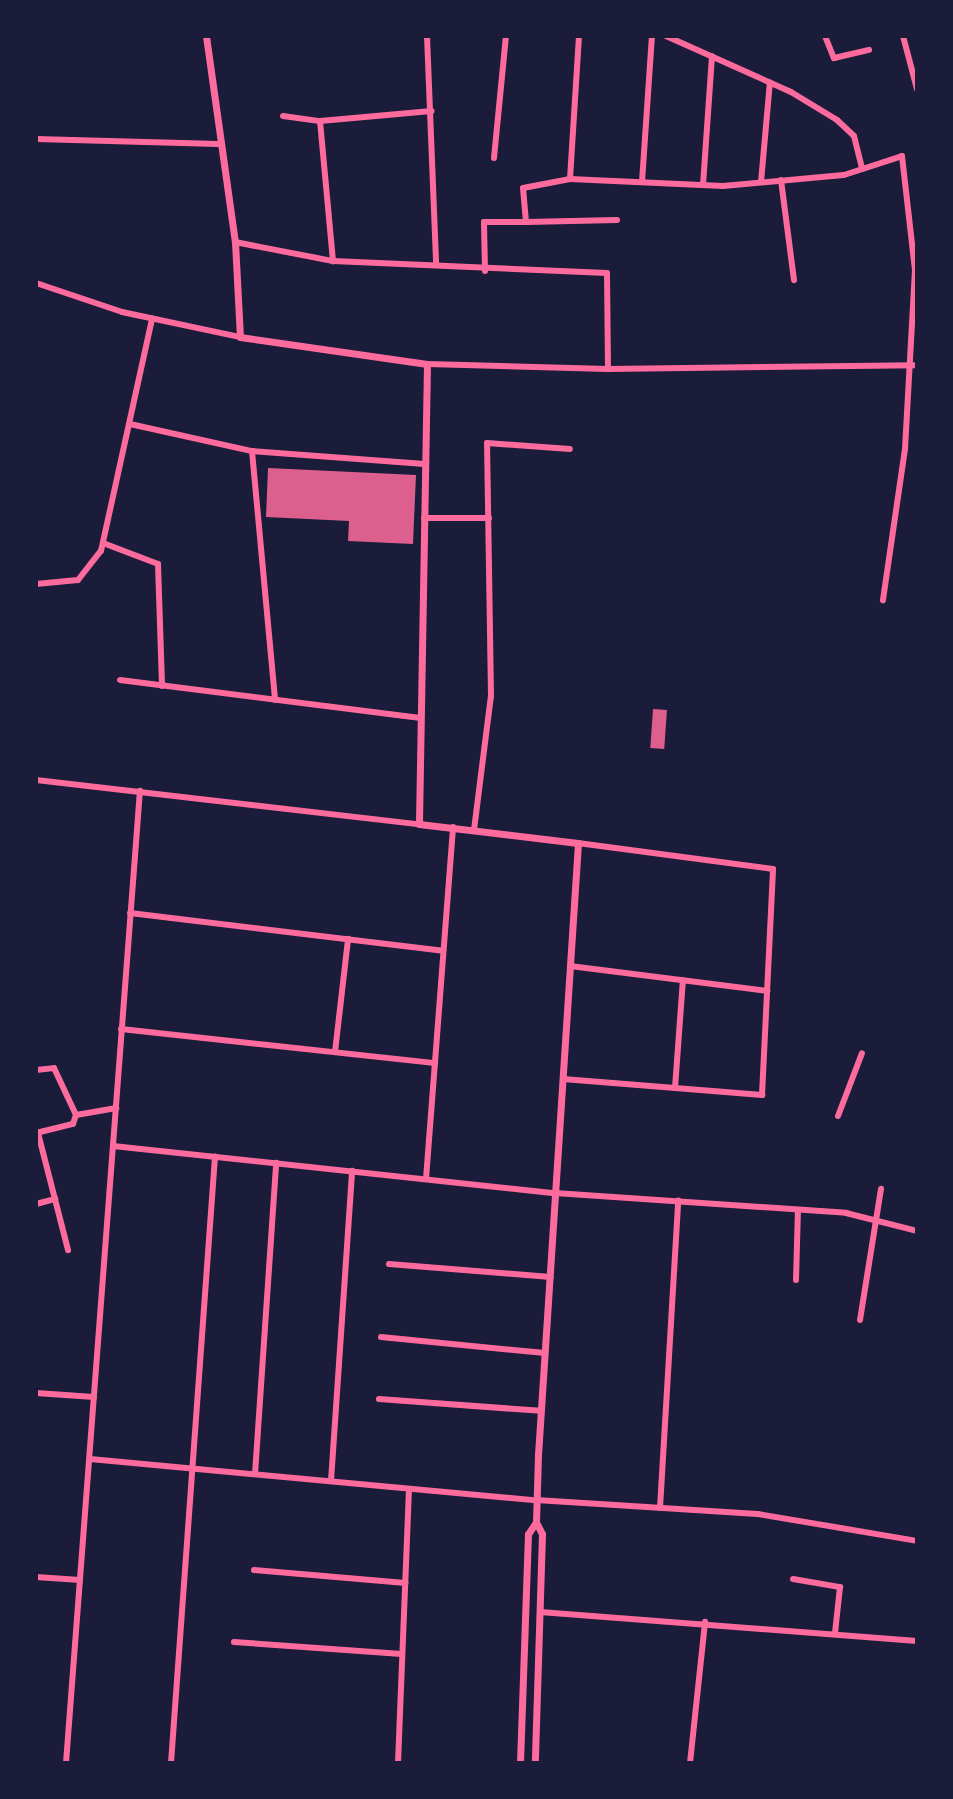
<!DOCTYPE html>
<style>
body{margin:0}
#map{position:relative;width:953px;height:1799px;overflow:hidden;background:#1b1b3a;font-family:"DM Sans",sans-serif}
div>[style]{position:absolute}
.building>*{inset:0;background:#dd5f8e;transform-origin:0 0}
.minor>*{height:6px;margin:-3px;padding:0 3px;transform-origin:3px;border-radius:3px;background:#ff6b9d}
.tertiary>*{height:7px;margin:-3.5px;padding:0 3.5px;transform-origin:3.5px;border-radius:3.5px;background:#ff6b9d}
span{translate:-50% -50%;white-space:nowrap;text-align:center;line-height:1.15;-webkit-text-stroke:6px #1b1b3a;paint-order:stroke}
.frame{position:absolute;inset:0;border:38px solid #1b1b3a;pointer-events:none}
</style>
<div id="map">
<div class="building">
<div style="clip-path:polygon(268px 468px,416px 475px,413px 544px,348px 541px,349px 521px,266px 517px)"></div>
<div style="left:653px;top:709px;width:14px;height:39px;rotate:4deg"></div>
</div>
<div class="minor">
<div style="left:427px;top:36px;width:228px;rotate:87.7deg"></div>
<div style="left:666px;top:36px;width:137px;rotate:24.1deg"></div>
<div style="left:791px;top:92px;width:54px;rotate:31.3deg"></div>
<div style="left:837px;top:120px;width:23px;rotate:43deg"></div>
<div style="left:854px;top:136px;width:34px;rotate:76deg"></div>
<div style="left:825px;top:36px;width:24px;rotate:68deg"></div>
<div style="left:834px;top:58px;width:36px;rotate:-13deg"></div>
<div style="left:903px;top:36px;width:55px;rotate:75.2deg"></div>
<div style="left:283px;top:116px;width:37px;rotate:8deg"></div>
<div style="left:320px;top:121px;width:112px;rotate:-5.1deg"></div>
<div style="left:320px;top:121px;width:141px;rotate:84.7deg"></div>
<div style="left:36px;top:139px;width:182px;rotate:1.6deg"></div>
<div style="left:494px;top:158px;width:123px;rotate:-84.4deg"></div>
<div style="left:570px;top:179px;width:143px;rotate:-86.4deg"></div>
<div style="left:781px;top:180px;width:101px;rotate:82.6deg"></div>
<div style="left:642px;top:182px;width:146px;rotate:-86.1deg"></div>
<div style="left:761px;top:182px;width:100px;rotate:-84.9deg"></div>
<div style="left:703px;top:185px;width:129px;rotate:-86deg"></div>
<div style="left:617px;top:220px;width:91px;rotate:178.7deg"></div>
<div style="left:526px;top:222px;width:34px;rotate:-95deg"></div>
<div style="left:523px;top:188px;width:48px;rotate:-10.8deg"></div>
<div style="left:570px;top:179px;width:153px;rotate:2.6deg"></div>
<div style="left:723px;top:186px;width:121px;rotate:-5.2deg"></div>
<div style="left:844px;top:175px;width:61px;rotate:-18.1deg"></div>
<div style="left:902px;top:156px;width:115px;rotate:83.5deg"></div>
<div style="left:915px;top:270px;width:179px;rotate:93.2deg"></div>
<div style="left:905px;top:449px;width:153px;rotate:98.3deg"></div>
<div style="left:235px;top:242px;width:100px;rotate:11deg"></div>
<div style="left:333px;top:261px;width:274px;rotate:2.5deg"></div>
<div style="left:607px;top:273px;width:96px;rotate:89.4deg"></div>
<div style="left:485px;top:271px;width:49px;rotate:-91.2deg"></div>
<div style="left:484px;top:222px;width:42px"></div>
<div style="left:36px;top:283px;width:91px;rotate:18.6deg"></div>
<div style="left:122px;top:312px;width:121px;rotate:12deg"></div>
<div style="left:427px;top:364px;width:181px;rotate:1.6deg"></div>
<div style="left:608px;top:369px;width:309px;rotate:-0.7deg"></div>
<div style="left:130px;top:424px;width:125px;rotate:12.5deg"></div>
<div style="left:252px;top:451px;width:173px;rotate:4.3deg"></div>
<div style="left:252px;top:451px;width:250px;rotate:84.7deg"></div>
<div style="left:424px;top:518px;width:65px"></div>
<div style="left:103px;top:543px;width:59px;rotate:20.9deg"></div>
<div style="left:158px;top:564px;width:122px;rotate:88.1deg"></div>
<div style="left:36px;top:584px;width:42px;rotate:-5.4deg"></div>
<div style="left:78px;top:580px;width:37px;rotate:-52deg"></div>
<div style="left:101px;top:551px;width:238px;rotate:-77.6deg"></div>
<div style="left:120px;top:680px;width:303px;rotate:7.2deg"></div>
<div style="left:36px;top:780px;width:386px;rotate:6.6deg"></div>
<div style="left:474px;top:830px;width:135px;rotate:-82.8deg"></div>
<div style="left:491px;top:696px;width:253px;rotate:-90.9deg"></div>
<div style="left:487px;top:443px;width:83px;rotate:4.1deg"></div>
<div style="left:130px;top:913px;width:315px;rotate:6.9deg"></div>
<div style="left:570px;top:966px;width:199px;rotate:7.2deg"></div>
<div style="left:121px;top:1029px;width:316px;rotate:6.2deg"></div>
<div style="left:335px;top:1052px;width:114px;rotate:-83.4deg"></div>
<div style="left:36px;top:1070px;width:18px;rotate:-6deg"></div>
<div style="left:54px;top:1068px;width:52px;rotate:64.9deg"></div>
<div style="left:563px;top:1079px;width:200px;rotate:4.6deg"></div>
<div style="left:762px;top:1095px;width:226px;rotate:-87.2deg"></div>
<div style="left:773px;top:869px;width:197px;rotate:-172.4deg"></div>
<div style="left:675px;top:1088px;width:108px;rotate:-85.8deg"></div>
<div style="left:838px;top:1116px;width:67px;rotate:-69.1deg"></div>
<div style="left:36px;top:1133px;width:38px;rotate:-14deg"></div>
<div style="left:73px;top:1124px;width:9px;rotate:-72deg"></div>
<div style="left:76px;top:1115px;width:41px;rotate:-9.9deg"></div>
<div style="left:38px;top:1133px;width:121px;rotate:75.6deg"></div>
<div style="left:113px;top:1146px;width:444px;rotate:6.1deg"></div>
<div style="left:555px;top:1193px;width:292px;rotate:3.9deg"></div>
<div style="left:846px;top:1213px;width:73px;rotate:14.2deg"></div>
<div style="left:426px;top:1179px;width:353px;rotate:-85.6deg"></div>
<div style="left:36px;top:1204px;width:20px;rotate:-15deg"></div>
<div style="left:389px;top:1264px;width:162px;rotate:4.6deg"></div>
<div style="left:796px;top:1280px;width:70px;rotate:-88.4deg"></div>
<div style="left:860px;top:1320px;width:133px;rotate:-80.9deg"></div>
<div style="left:381px;top:1337px;width:165px;rotate:5.6deg"></div>
<div style="left:36px;top:1393px;width:58px;rotate:3.9deg"></div>
<div style="left:379px;top:1399px;width:162px;rotate:4.2deg"></div>
<div style="left:90px;top:1459px;width:448px;rotate:5.3deg"></div>
<div style="left:536px;top:1500px;width:222px;rotate:3.6deg"></div>
<div style="left:758px;top:1514px;width:161px;rotate:9.6deg"></div>
<div style="left:255px;top:1474px;width:312px;rotate:-86.1deg"></div>
<div style="left:331px;top:1481px;width:311px;rotate:-86.1deg"></div>
<div style="left:660px;top:1508px;width:308px;rotate:-86.6deg"></div>
<div style="left:254px;top:1570px;width:152px;rotate:4.9deg"></div>
<div style="left:36px;top:1577px;width:44px;rotate:3.9deg"></div>
<div style="left:793px;top:1579px;width:48px;rotate:9.7deg"></div>
<div style="left:840px;top:1587px;width:46px;rotate:96.2deg"></div>
<div style="left:540px;top:1612px;width:378px;rotate:4.4deg"></div>
<div style="left:234px;top:1642px;width:168px;rotate:4.1deg"></div>
<div style="left:66px;top:1763px;width:975px;rotate:-85.65deg"></div>
<div style="left:171px;top:1763px;width:608px;rotate:-85.85deg"></div>
<div style="left:398px;top:1763px;width:274px;rotate:-87.7deg"></div>
<div style="left:690px;top:1763px;width:142px;rotate:-83.9deg"></div>
</div>
<div class="tertiary">
<div style="left:206px;top:36px;width:208px;rotate:82deg"></div>
<div style="left:235px;top:242px;width:95px;rotate:87deg"></div>
<div style="left:240px;top:337px;width:189px;rotate:8.2deg"></div>
<div style="left:427px;top:364px;width:460px;rotate:91deg"></div>
<div style="left:419px;top:824px;width:160px;rotate:6.8deg"></div>
<div style="left:578px;top:843px;width:613px;rotate:93.74deg"></div>
<div style="left:538px;top:1455px;width:67px;rotate:91.7deg"></div>
<div style="left:536px;top:1522px;width:13px;rotate:63deg"></div>
<div style="left:542px;top:1534px;width:229px;rotate:91.8deg"></div>
<div style="left:520px;top:1763px;width:229px;rotate:-88deg"></div>
<div style="left:528px;top:1534px;width:14px;rotate:-56deg"></div>
</div>
<div class="frame"></div>
</div>
